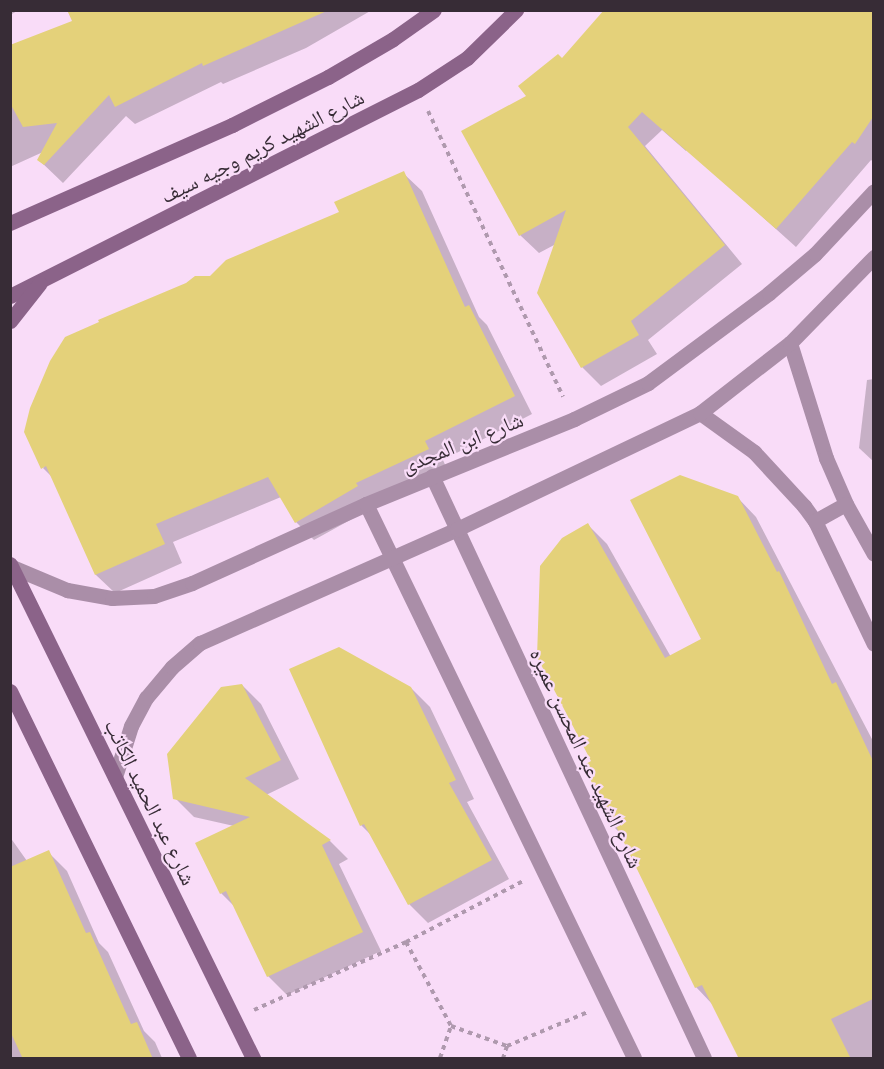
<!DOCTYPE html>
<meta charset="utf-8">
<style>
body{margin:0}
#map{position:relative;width:884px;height:1069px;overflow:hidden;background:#f9dcf8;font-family:"Open Sans","Noto Naskh Arabic",sans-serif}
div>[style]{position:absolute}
.shadow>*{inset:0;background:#0003}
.building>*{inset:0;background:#e4d17a}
.path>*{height:4px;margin-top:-2px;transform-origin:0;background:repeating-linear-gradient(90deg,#af99ae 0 4.5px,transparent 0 9px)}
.street>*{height:15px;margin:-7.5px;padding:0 7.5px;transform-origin:7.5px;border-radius:7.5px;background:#aa8ea8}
.secondary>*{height:15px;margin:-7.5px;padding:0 7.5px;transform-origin:7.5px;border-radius:7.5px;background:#8b6389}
span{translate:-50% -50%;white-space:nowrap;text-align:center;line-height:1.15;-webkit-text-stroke:4.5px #f9dcf8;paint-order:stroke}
.street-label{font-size:21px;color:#372c36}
.frame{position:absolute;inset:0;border:12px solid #372c36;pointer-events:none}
</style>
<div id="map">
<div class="shadow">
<div style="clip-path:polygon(10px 10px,19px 10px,10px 15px)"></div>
<div style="clip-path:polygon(69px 10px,372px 10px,306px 48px,223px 84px,221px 82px,135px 124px,126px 116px,63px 183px,39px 160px,43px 152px,10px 167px,10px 47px,74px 21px)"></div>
<div style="clip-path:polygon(801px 12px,874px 61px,874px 162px,871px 160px,796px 247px,700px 161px)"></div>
<div style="clip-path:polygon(765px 24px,686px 151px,662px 130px,645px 146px,742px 264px,648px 340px,657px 354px,601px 386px,582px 367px,556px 244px,539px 253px,520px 235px,528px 96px,563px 60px)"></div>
<div style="clip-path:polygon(403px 173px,422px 191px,479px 317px,487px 325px,532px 414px,443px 460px,446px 467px,314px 540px,296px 522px,281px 497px,173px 542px,182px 563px,115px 593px,96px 575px,53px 478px,43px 468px,210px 277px,341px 213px)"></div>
<div style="clip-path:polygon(874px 379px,874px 462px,859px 448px,867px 380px)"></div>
<div style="clip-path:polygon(737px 497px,756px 517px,874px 743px,874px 1058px,740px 1058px,713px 1005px,696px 987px,622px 835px,612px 825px,593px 762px,588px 525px,607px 544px,671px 657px,703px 640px)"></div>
<div style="clip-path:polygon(242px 685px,261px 704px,299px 779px,266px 795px,330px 841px,348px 859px,339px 864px,381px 951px,287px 995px,268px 976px,235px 907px,221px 893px,234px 826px,194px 817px,175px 798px)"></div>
<div style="clip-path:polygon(411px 688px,430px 707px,474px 799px,467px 802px,509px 879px,428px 923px,409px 904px,374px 838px,361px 825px)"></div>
<div style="clip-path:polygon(10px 837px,27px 861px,48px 852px,67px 871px,99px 943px,108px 952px,144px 1031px,155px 1042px,162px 1058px,10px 1058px)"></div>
</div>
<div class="building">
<div style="clip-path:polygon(67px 10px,329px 10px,203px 66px,202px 63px,115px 107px,109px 95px,44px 165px,37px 160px,57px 123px,23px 127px,10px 103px,10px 45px,72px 21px)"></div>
<div style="clip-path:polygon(604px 10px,873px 10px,873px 117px,855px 144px,852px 142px,776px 229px,642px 112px,628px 127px,725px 245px,631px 321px,639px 335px,581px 368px,537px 293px,566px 210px,519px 236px,461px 131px,526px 96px,518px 86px,558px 54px,562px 58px)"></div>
<div style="clip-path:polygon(404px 171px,465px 307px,469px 305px,515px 396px,425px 441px,429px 449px,356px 483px,358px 486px,295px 523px,268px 477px,156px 524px,165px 544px,95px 575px,46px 466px,41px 469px,24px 432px,30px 408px,50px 361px,65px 337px,99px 322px,98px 320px,186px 283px,195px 276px,210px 276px,226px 260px,339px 212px,334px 202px)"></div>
<div style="clip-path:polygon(680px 475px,738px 496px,777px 572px,779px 571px,832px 684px,836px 682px,873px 761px,873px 999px,831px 1019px,851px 1059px,739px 1059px,702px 985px,695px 988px,615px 824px,611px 826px,584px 765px,591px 761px,537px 657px,540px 566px,562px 538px,588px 523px,665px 658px,701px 639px,630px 500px)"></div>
<div style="clip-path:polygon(339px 647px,411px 687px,456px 780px,449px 783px,492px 860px,408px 905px,364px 824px,360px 826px,289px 669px)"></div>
<div style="clip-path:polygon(242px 684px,281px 760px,245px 778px,331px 840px,322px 845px,363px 932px,267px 977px,226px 891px,220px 894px,195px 843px,250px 817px,173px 799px,167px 754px,221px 687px)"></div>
<div style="clip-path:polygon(49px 850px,86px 933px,90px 932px,131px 1024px,137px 1022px,153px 1059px,23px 1059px,10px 1031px,10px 867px)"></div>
</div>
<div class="path">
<div style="left:428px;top:111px;width:316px;rotate:64.7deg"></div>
<div style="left:406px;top:942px;width:95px;rotate:61.8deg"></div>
<div style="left:254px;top:1010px;width:167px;rotate:-24.1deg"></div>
<div style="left:406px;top:942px;width:132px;rotate:-27.5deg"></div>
<div style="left:507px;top:1046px;width:88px;rotate:-22.8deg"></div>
<div style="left:440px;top:1058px;width:34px;rotate:-71deg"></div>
<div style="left:451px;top:1026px;width:59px;rotate:19.7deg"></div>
<div style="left:507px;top:1046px;width:13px;rotate:108deg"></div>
</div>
<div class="street">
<div style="left:790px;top:343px;width:121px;rotate:72.6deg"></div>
<div style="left:826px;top:458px;width:50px;rotate:66.5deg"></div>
<div style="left:846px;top:504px;width:57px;rotate:60.8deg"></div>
<div style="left:700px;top:413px;width:67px;rotate:35.8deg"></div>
<div style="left:754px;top:452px;width:74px;rotate:47.2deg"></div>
<div style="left:804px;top:506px;width:19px;rotate:54deg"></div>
<div style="left:815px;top:521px;width:136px;rotate:64.4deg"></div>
<div style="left:432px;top:476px;width:642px;rotate:64.95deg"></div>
<div style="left:366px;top:504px;width:615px;rotate:64.18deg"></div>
<div style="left:815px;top:521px;width:35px;rotate:-29deg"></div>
<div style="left:12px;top:567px;width:60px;rotate:22.7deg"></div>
<div style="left:67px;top:590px;width:46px;rotate:10.1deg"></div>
<div style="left:112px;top:598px;width:42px;rotate:-2.7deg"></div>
<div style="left:154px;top:596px;width:40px;rotate:-18.9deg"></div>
<div style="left:192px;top:583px;width:191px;rotate:-24.4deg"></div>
<div style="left:366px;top:504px;width:225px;rotate:-22.2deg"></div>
<div style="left:574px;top:419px;width:82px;rotate:-25.9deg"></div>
<div style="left:648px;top:383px;width:151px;rotate:-36.6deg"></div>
<div style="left:769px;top:293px;width:60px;rotate:-40.3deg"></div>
<div style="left:815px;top:254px;width:86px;rotate:-46.9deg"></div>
<div style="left:115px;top:777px;width:53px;rotate:-72.6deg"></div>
<div style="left:131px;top:726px;width:32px;rotate:-62deg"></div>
<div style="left:146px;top:698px;width:40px;rotate:-50deg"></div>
<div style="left:172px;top:667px;width:37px;rotate:-41deg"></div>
<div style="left:200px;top:643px;width:281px;rotate:-23.9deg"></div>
<div style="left:457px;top:529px;width:269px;rotate:-25.5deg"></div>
<div style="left:700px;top:413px;width:114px;rotate:-37.9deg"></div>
<div style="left:790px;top:343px;width:120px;rotate:-45.7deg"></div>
</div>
<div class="secondary">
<div style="left:10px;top:223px;width:243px;rotate:-23.8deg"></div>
<div style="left:232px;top:125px;width:107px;rotate:-26.6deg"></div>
<div style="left:328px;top:77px;width:75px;rotate:-30.3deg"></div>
<div style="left:393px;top:39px;width:50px;rotate:-35.3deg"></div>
<div style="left:10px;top:296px;width:457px;rotate:-26.8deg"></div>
<div style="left:418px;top:90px;width:59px;rotate:-33.1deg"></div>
<div style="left:467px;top:58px;width:69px;rotate:-44.4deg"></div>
<div style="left:10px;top:321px;width:48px;rotate:-51.7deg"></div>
<div style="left:10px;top:564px;width:551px;rotate:63.81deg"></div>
<div style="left:10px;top:691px;width:408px;rotate:64deg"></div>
</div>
<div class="street-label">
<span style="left:262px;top:146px;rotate:-27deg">شارع الشهيد كريم وجيه سيف</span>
<span style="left:462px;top:442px;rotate:-22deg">شارع ابن المجدى</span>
<span style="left:587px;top:758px;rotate:65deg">شارع الشهيد عبد المحسن عميره</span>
<span style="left:151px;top:802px;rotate:64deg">شارع عبد الحميد الكاتب</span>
</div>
<div class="frame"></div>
</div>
